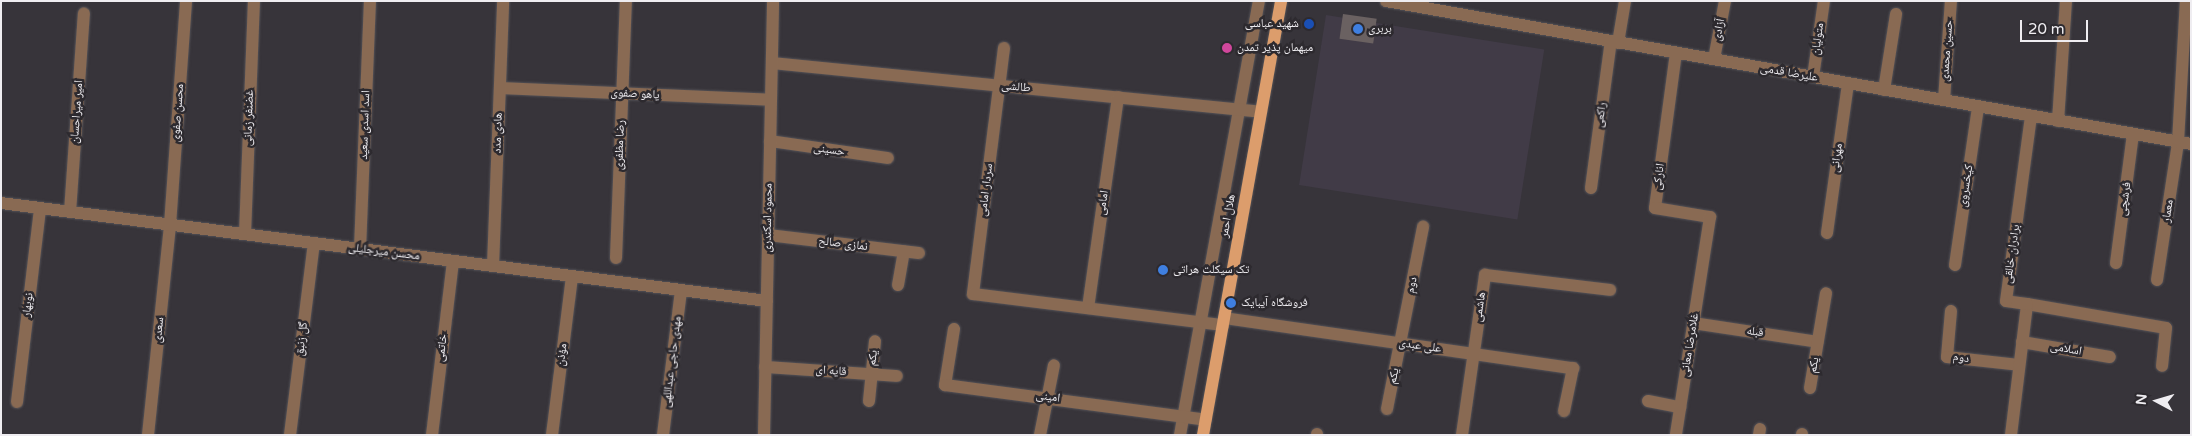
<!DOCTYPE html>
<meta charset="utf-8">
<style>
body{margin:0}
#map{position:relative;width:2192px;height:436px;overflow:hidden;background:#37343a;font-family:"Varela Round","Noto Naskh Arabic",sans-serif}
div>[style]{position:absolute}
.built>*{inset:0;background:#413b47;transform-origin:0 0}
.building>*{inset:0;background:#6a6161;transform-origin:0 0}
.roads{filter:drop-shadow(0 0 1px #545257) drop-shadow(0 0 1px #545257)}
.service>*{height:12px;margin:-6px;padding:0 6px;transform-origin:6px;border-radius:6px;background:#896a53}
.minor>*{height:12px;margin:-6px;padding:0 6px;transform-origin:6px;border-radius:6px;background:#896a53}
.tertiary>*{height:12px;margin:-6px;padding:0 6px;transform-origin:6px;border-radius:6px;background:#896a53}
.primary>*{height:12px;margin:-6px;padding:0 6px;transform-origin:6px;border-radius:6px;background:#dc9d6c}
.dots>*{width:14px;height:14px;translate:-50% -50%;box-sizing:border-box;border:2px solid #2d2a2f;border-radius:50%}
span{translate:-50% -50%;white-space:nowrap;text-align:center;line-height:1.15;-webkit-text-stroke:5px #2d2a2f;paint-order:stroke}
.poi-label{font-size:12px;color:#efedf1}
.right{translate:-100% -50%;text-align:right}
.left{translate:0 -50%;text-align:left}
.street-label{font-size:12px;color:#efedf1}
.frame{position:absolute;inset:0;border:2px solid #efedf1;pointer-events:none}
.north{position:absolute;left:2132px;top:376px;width:50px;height:50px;-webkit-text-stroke:4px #2d2a2f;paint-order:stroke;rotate:276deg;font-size:14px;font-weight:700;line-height:20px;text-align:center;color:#efedf1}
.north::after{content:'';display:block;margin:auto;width:18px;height:22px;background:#efedf1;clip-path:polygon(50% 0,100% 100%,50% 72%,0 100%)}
.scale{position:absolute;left:2020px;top:20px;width:68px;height:22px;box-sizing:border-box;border:2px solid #efedf1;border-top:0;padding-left:6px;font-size:15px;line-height:18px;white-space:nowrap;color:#efedf1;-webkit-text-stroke:4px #2d2a2f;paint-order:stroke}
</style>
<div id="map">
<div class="built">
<div style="left:1326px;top:15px;width:221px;height:172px;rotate:9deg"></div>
</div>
<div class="building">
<div style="left:1343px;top:14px;width:34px;height:25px;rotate:8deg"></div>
</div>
<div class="roads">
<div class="service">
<div style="left:1813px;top:77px;width:77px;rotate:-81.8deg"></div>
<div style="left:1884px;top:90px;width:77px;rotate:-81deg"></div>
<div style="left:2058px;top:121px;width:120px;rotate:-86.2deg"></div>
<div style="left:770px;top:141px;width:119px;rotate:8.2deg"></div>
<div style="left:1591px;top:188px;width:148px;rotate:-82.3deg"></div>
<div style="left:1655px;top:208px;width:156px;rotate:-82.3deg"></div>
<div style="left:70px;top:212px;width:199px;rotate:-86deg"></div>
<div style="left:1827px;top:233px;width:151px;rotate:-82deg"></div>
<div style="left:2116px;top:263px;width:130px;rotate:-82.5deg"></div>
<div style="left:1955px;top:265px;width:160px;rotate:-81.7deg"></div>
<div style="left:2157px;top:280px;width:140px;rotate:-81.3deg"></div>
<div style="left:898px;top:285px;width:34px;rotate:-80deg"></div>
<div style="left:2027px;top:304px;width:141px;rotate:9.8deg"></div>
<div style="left:2166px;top:328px;width:38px;rotate:96deg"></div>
<div style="left:1951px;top:311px;width:46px;rotate:95deg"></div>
<div style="left:1947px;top:357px;width:72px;rotate:6.3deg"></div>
<div style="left:1693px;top:323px;width:126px;rotate:8.6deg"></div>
<div style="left:2022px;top:342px;width:89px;rotate:9.7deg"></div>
<div style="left:1810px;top:388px;width:96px;rotate:-80.4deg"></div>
<div style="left:869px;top:401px;width:60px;rotate:-84.3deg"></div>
<div style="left:1648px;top:401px;width:33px;rotate:11deg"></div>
<div style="left:17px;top:402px;width:195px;rotate:-83.2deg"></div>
<div style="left:1387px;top:409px;width:186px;rotate:-78.8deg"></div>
<div style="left:148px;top:435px;width:211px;rotate:-84deg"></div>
<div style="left:290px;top:435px;width:193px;rotate:-82.9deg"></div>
<div style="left:1180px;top:435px;width:441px;rotate:-79.7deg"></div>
<div style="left:1317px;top:435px;width:1px;rotate:-90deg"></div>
<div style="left:1759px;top:435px;width:6px;rotate:-81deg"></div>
<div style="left:1802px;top:435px;width:1px;rotate:-90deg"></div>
</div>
<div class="minor">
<div style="left:1618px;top:43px;width:43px;rotate:-80.5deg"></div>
<div style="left:1004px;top:48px;width:248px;rotate:97.2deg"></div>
<div style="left:973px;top:294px;width:252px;rotate:7.1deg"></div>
<div style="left:1714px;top:59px;width:59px;rotate:-79.3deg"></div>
<div style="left:772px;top:63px;width:491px;rotate:5.7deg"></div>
<div style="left:500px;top:88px;width:271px;rotate:2.5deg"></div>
<div style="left:1944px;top:100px;width:99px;rotate:-86deg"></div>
<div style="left:2178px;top:142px;width:141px;rotate:-86.8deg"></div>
<div style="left:1655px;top:208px;width:56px;rotate:9.3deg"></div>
<div style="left:1710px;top:217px;width:221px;rotate:98.9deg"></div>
<div style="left:170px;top:225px;width:225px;rotate:-85.9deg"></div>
<div style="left:245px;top:234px;width:233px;rotate:-87.8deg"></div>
<div style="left:768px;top:235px;width:152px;rotate:6.8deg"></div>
<div style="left:360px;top:249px;width:248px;rotate:-87.7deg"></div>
<div style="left:616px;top:258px;width:257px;rotate:-87.8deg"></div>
<div style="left:493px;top:266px;width:265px;rotate:-87.8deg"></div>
<div style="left:1088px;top:308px;width:213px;rotate:-81.9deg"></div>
<div style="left:1224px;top:318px;width:353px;rotate:8.2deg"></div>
<div style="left:1573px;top:368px;width:44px;rotate:101.8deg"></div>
<div style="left:954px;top:329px;width:57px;rotate:99.1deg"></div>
<div style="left:945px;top:385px;width:263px;rotate:7.6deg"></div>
<div style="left:765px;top:367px;width:132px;rotate:3.9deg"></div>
<div style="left:432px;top:435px;width:175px;rotate:-83.1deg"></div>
<div style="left:552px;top:435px;width:160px;rotate:-82.8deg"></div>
<div style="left:663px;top:435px;width:146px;rotate:-82.9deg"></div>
<div style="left:1040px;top:435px;width:71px;rotate:-78.7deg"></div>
<div style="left:1462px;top:435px;width:162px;rotate:-81.8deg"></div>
<div style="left:1485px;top:275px;width:126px;rotate:6.8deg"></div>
<div style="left:2011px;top:435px;width:132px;rotate:-83deg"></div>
<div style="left:2027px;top:304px;width:21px;rotate:-172deg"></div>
<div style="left:2006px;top:301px;width:187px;rotate:-82.3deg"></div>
</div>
<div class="tertiary">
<div style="left:1386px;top:1px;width:818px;rotate:10.07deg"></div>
<div style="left:1px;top:203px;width:772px;rotate:7.29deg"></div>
<div style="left:764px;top:435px;width:434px;rotate:-88.8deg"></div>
</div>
<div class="primary">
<div style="left:1203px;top:435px;width:441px;rotate:-79.8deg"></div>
</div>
</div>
<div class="dots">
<div style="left:1309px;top:24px;background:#1a4fb4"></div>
<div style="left:1358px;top:29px;background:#3f7fe0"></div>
<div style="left:1227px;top:48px;background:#d1479c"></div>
<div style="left:1163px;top:270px;background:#3f7fe0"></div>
<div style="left:1231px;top:303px;background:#3f7fe0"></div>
</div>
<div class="poi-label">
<span class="right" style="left:1299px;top:24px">شهید عباسی</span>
<span class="left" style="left:1368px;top:29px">بربری</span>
<span class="left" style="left:1237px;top:48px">میهمان پذیر تمدن</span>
<span class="left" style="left:1173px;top:270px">تک سیکلت هراتی</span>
<span class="left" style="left:1241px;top:303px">فروشگاه آیبایک</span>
</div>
<div class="street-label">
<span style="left:1719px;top:30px;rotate:-79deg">آزادی</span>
<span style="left:1818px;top:39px;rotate:-82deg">متولیان</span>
<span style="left:1947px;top:51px;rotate:-86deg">حسین محمدی</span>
<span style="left:1789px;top:73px;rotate:10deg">علیرضا قدمی</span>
<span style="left:1016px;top:87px;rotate:6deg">طالشی</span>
<span style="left:635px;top:94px;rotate:3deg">یاهو صفوی</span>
<span style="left:77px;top:112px;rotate:-86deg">امیر میراحسان</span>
<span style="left:178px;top:113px;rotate:-86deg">محسن صفوی</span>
<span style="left:1601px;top:115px;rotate:-82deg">راکعی</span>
<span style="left:249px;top:118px;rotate:-88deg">غضنفر زمانی</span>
<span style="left:365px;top:125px;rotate:-88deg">اسد اسدی سعید</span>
<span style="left:498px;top:133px;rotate:-88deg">هادی مدد</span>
<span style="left:620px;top:145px;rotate:-88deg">رضا مظفری</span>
<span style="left:829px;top:150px;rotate:8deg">حسینی</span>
<span style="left:1837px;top:158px;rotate:-82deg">مهرانی</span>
<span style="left:1659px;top:177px;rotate:-82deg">انارکی</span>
<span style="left:1966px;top:186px;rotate:-81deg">کیخسروی</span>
<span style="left:986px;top:190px;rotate:-83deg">سردار امامی</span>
<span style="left:2125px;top:199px;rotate:-82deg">فرشچی</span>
<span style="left:1103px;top:203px;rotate:-82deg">امامی</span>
<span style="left:2168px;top:211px;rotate:-81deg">معمار</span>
<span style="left:1228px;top:216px;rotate:-80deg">هلال احمر</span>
<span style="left:768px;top:218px;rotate:-89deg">محمود اسکندری</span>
<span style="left:843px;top:244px;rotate:7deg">نمازی صالح</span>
<span style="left:384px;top:252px;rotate:7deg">محسن میرجلیلی</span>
<span style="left:2012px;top:254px;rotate:-82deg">برادران خالقی</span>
<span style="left:1412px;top:285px;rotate:-79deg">دوم</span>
<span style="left:28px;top:305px;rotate:-83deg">نوبهار</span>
<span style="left:1480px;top:307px;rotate:-82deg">هاشمی</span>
<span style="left:159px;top:330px;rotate:-84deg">سعدی</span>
<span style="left:1755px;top:332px;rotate:8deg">قبله</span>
<span style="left:302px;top:339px;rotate:-83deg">گل زنبق</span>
<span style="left:1690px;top:345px;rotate:-81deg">غلامرضا معانی</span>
<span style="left:1420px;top:346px;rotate:8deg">علی عبدی</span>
<span style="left:442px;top:348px;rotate:-83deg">خاتمی</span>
<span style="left:2066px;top:349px;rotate:10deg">اسلامی</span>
<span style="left:562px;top:355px;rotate:-83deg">مؤذن</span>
<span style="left:873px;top:358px;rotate:-83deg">یکم</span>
<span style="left:1961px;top:358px;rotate:9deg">دوم</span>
<span style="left:672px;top:362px;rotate:-83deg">مهدی حاجی عبداللهی</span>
<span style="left:1814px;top:365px;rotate:-80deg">یکم</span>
<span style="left:831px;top:371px;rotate:4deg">قایه ای</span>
<span style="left:1394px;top:376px;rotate:-78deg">یکم</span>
<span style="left:1048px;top:397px;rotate:8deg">امینی</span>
</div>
<div class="frame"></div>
<div class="north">N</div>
<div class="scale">20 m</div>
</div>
